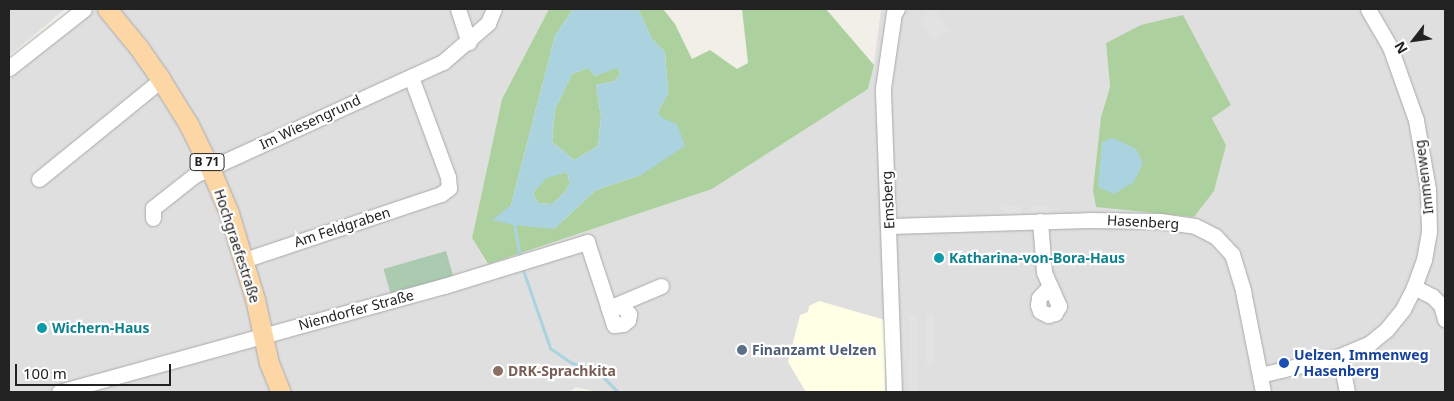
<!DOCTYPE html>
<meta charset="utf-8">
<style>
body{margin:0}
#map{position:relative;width:1454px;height:401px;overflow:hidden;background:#f2efe9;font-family:"Noto Sans",sans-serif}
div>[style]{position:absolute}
.residential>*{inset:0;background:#e0dfdf}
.education>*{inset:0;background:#ffffe5}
.forest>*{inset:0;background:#add19e}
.cemetery>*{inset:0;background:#aacbaf;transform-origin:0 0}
.parking>*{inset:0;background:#e2e2e2;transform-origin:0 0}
.water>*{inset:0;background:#aad3df}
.stream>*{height:3px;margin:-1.5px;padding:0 1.5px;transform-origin:1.5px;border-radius:1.5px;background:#aad3df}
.roads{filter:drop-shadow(0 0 1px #a9a9a9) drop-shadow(0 0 1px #a9a9a9)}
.minor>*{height:15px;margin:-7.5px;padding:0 7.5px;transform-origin:7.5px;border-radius:7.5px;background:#fff}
.major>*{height:19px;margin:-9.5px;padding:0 9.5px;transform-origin:9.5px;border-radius:9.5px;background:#fcd6a4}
.dots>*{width:14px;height:14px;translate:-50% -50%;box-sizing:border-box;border:2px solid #fff;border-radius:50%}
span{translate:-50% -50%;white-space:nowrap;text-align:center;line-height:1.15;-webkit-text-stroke:4.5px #fff;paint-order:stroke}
.shield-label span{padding:1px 4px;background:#fff;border:1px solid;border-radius:4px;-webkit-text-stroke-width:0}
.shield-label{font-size:12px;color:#222;font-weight:700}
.street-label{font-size:14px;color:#222}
.culture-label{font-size:14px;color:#0d838f;font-weight:700}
.left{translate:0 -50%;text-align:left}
.service-label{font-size:14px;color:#4e5e75;font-weight:700}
.transit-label{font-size:14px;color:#164399;font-weight:700}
.education-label{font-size:14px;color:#785e54;font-weight:700}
.frame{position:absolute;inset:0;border:10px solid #222;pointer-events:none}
.north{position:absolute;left:1389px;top:15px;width:50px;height:50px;-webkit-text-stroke:4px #fff;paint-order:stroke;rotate:240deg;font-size:14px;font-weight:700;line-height:20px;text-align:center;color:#222}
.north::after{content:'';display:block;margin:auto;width:18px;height:22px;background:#222;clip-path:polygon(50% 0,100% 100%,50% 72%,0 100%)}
.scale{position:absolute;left:15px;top:364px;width:156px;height:22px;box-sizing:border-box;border:2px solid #222;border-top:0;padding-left:6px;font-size:15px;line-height:18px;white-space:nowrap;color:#222;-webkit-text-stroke:4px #fff;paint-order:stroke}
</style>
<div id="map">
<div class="residential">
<div style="clip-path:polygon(9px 9px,65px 9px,9px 56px)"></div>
<div style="clip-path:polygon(evenodd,94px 9px,549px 9px,502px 99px,472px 238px,487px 264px,712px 189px,868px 89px,874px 65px,881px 9px,1445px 9px,1445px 392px,597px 392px,576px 387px,569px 392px,9px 392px,9px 78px,94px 9px,1106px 43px,1212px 117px,1226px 145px,1096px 207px,1101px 117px,1110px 87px,1106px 43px)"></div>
</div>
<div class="education">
<div style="clip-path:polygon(819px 301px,885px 320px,885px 392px,806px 392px,788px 362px,800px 315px,808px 312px,809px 306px)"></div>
</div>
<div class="forest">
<div style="clip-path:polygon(549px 9px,573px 9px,555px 36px,511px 205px,554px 229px,596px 190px,641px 175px,661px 118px,658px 112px,668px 93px,665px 52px,652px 39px,638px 9px,663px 9px,675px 24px,692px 59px,710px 50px,737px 69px,748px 63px,742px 9px,826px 9px,874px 65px,868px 89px,712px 189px,488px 264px,472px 238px,502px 99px)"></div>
<div style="clip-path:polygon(1183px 15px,1231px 105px,1212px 118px,1226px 145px,1214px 191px,1194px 217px,1096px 207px,1093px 190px,1101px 117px,1110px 87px,1106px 43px,1141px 25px)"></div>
<div style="clip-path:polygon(617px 67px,620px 74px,615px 81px,596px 85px,601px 117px,598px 146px,574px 160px,552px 142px,555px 109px,572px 74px,588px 68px,595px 76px)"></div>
<div style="clip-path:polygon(567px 172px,570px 183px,564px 193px,552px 204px,538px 203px,533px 193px,547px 177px)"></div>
</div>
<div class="cemetery">
<div style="left:446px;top:251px;width:26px;height:65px;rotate:74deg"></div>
</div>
<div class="parking">
<div style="clip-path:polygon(924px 9px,935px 9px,949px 32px,933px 41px,919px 17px,926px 13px)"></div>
<div style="left:1001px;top:206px;width:21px;height:9px"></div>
<div style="left:1031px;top:206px;width:20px;height:9px"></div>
<div style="left:926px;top:314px;width:8px;height:50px"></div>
<div style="left:909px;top:315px;width:8px;height:77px"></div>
</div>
<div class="water">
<div style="clip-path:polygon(evenodd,573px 9px,638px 9px,652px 39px,665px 52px,668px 93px,658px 112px,662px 118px,677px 124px,685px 146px,641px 175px,596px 190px,554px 229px,514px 225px,492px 220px,511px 205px,555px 36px,573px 9px,588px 68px,595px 76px,617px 68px,620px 74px,615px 81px,596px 85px,601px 117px,598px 146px,574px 160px,552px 142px,555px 109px,572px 74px,588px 68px,573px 9px,567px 172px,570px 183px,564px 193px,552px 204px,538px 203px,533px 193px,547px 178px,567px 172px)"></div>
<div style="clip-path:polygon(1113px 138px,1136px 149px,1143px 163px,1134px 182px,1114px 194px,1098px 187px,1102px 142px)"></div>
</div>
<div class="stream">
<div style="left:514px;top:223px;width:36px;rotate:80deg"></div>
<div style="left:522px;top:267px;width:86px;rotate:70.9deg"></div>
<div style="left:550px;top:348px;width:24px;rotate:35deg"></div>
<div style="left:570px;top:362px;width:31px;rotate:21deg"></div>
<div style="left:599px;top:373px;width:27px;rotate:45deg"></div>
</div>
<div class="roads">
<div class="minor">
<div style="left:458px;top:9px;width:35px;rotate:72deg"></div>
<div style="left:9px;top:68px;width:95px;rotate:-38.2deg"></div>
<div style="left:39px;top:179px;width:157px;rotate:-39.1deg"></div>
<div style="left:153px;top:218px;width:10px;rotate:-90deg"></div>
<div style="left:153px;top:208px;width:53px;rotate:-38.2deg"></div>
<div style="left:195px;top:175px;width:273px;rotate:-24.5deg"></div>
<div style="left:443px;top:62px;width:60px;rotate:-40.9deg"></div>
<div style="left:488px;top:23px;width:15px;rotate:-67deg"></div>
<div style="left:1040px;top:221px;width:51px;rotate:85.5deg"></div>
<div style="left:1044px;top:272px;width:15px;rotate:67deg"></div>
<div style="left:1050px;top:286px;width:16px;rotate:133deg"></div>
<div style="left:1039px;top:298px;width:7px;rotate:98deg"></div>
<div style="left:1038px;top:305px;width:6px;rotate:72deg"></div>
<div style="left:1040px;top:311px;width:9px;rotate:27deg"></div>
<div style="left:1048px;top:315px;width:7px;rotate:-16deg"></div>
<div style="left:1055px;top:313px;width:8px;rotate:-60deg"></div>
<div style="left:1059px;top:306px;width:22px;rotate:-114deg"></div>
<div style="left:890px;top:226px;width:198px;rotate:-1.7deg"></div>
<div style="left:1088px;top:220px;width:72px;rotate:0.8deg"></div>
<div style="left:1160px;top:221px;width:35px;rotate:8deg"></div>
<div style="left:1195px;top:226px;width:22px;rotate:27deg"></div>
<div style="left:1215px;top:236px;width:25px;rotate:47deg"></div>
<div style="left:1232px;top:254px;width:39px;rotate:73deg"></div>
<div style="left:1243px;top:291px;width:103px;rotate:78.8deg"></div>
<div style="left:244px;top:260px;width:208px;rotate:-18.5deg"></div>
<div style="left:441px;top:194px;width:10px;rotate:-37deg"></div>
<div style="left:449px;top:188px;width:11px;rotate:-95deg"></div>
<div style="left:448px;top:177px;width:107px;rotate:-110.3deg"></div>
<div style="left:1414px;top:287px;width:20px;rotate:27deg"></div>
<div style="left:1432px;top:296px;width:13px;rotate:45deg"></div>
<div style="left:1441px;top:305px;width:15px;rotate:74deg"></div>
<div style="left:616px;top:305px;width:49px;rotate:-22.9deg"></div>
<div style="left:1340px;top:356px;width:37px;rotate:79deg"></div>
<div style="left:1260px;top:375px;width:82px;rotate:-13.4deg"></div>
<div style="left:1340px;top:356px;width:33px;rotate:-23deg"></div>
<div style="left:1370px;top:343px;width:22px;rotate:-39deg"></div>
<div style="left:1387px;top:329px;width:26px;rotate:-51deg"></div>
<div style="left:1403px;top:309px;width:25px;rotate:-63deg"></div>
<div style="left:1414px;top:287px;width:29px;rotate:-70deg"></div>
<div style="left:1424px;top:260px;width:29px;rotate:-80deg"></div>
<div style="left:1429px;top:231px;width:42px;rotate:-91.4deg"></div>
<div style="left:1428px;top:189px;width:70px;rotate:-99.9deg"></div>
<div style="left:1416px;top:120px;width:77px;rotate:-109.6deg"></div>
<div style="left:1390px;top:47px;width:44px;rotate:-120.1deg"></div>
<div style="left:59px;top:392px;width:399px;rotate:-15.4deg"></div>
<div style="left:444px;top:286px;width:150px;rotate:-17.1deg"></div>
<div style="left:587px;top:242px;width:67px;rotate:71.8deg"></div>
<div style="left:608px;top:306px;width:8px;rotate:-7deg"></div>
<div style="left:616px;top:305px;width:9px;rotate:21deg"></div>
<div style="left:624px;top:308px;width:8px;rotate:50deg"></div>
<div style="left:629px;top:314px;width:6px;rotate:99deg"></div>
<div style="left:628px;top:320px;width:6px;rotate:141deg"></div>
<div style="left:623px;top:324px;width:9px;rotate:174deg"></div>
<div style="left:614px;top:325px;width:20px;rotate:-108deg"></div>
<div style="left:894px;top:392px;width:304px;rotate:-92.1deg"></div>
<div style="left:883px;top:88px;width:76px;rotate:-81.7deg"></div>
<div style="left:894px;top:13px;width:5px;rotate:-53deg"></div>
</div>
<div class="major">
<div style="left:107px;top:9px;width:50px;rotate:50.6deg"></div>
<div style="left:139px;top:48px;width:39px;rotate:55deg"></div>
<div style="left:161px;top:80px;width:53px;rotate:58.1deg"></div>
<div style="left:189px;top:125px;width:48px;rotate:64deg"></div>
<div style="left:210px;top:168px;width:49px;rotate:67.1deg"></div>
<div style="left:229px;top:213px;width:90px;rotate:73.2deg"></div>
<div style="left:255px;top:299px;width:66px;rotate:77.7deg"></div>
<div style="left:269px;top:363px;width:31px;rotate:68deg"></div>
</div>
</div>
<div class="dots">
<div style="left:939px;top:258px;background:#0f9aa8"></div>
<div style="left:42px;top:328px;background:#0f9aa8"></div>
<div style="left:742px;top:350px;background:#5c6f8a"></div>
<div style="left:1284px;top:363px;background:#1a4fb4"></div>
<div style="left:498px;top:371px;background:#8d6e63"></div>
</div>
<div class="shield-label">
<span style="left:207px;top:162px">B 71</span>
</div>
<div class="street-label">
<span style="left:310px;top:122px;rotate:-25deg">Im Wiesengrund</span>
<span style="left:1424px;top:177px;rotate:-97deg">Immenweg</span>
<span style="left:888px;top:200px;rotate:-93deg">Emsberg</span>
<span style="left:1143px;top:222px;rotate:3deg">Hasenberg</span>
<span style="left:342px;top:227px;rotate:-18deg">Am Feldgraben</span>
<span style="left:237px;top:246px;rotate:72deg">Hochgraefestraße</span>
<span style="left:356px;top:310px;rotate:-15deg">Niendorfer Straße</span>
</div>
<div class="culture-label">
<span class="left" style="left:949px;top:258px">Katharina-von-Bora-Haus</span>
<span class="left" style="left:52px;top:328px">Wichern-Haus</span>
</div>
<div class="service-label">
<span class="left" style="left:752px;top:350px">Finanzamt Uelzen</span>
</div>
<div class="transit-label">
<span class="left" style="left:1294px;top:363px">Uelzen, Immenweg<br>/ Hasenberg</span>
</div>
<div class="education-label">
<span class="left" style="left:508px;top:371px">DRK-Sprachkita</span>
</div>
<div class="frame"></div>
<div class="north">N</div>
<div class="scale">100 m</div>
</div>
